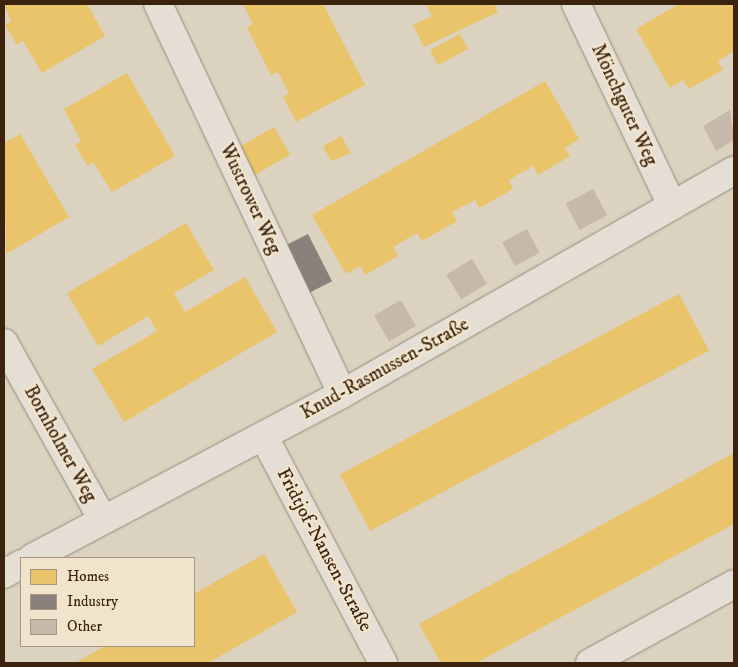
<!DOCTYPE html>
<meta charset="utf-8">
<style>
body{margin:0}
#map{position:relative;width:738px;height:667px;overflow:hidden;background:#dbd2bf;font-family:"IM FELL DW Pica",serif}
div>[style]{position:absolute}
.homes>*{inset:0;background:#e9c46a;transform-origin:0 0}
.industry>*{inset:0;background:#8a817c;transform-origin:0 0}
.building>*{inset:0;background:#c7b9a9;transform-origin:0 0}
.roads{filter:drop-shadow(0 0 1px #928a7c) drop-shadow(0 0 1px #928a7c)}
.minor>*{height:28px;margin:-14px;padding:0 14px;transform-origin:14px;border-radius:14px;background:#e4ded4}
span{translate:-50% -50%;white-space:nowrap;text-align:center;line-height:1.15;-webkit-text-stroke:5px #f0e4cd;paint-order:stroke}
.street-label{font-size:19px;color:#3c230d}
.frame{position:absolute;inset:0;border:5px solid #3c230d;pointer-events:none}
.legend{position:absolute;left:20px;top:557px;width:175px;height:90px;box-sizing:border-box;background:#f0e4cd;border:1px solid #a89780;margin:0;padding:6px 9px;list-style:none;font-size:15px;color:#3c230d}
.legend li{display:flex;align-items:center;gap:10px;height:25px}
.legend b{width:25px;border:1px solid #a89780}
</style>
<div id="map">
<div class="homes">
<div style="clip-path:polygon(4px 4px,87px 4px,105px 36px,42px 73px,23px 41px,17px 45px,5px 25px,11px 21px)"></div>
<div style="clip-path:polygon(243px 4px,323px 4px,365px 85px,296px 122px,283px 97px,289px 94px,278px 72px,271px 75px,247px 27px,253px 24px)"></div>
<div style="clip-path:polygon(426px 4px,494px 4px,498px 12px,424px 47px,413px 25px,432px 16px)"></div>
<div style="clip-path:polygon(679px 4px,734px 4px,734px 51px,718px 61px,723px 70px,689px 89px,683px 80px,670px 88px,636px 29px)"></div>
<div style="left:460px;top:34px;width:17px;height:34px;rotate:62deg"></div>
<div style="clip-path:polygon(127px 73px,175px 156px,112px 192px,93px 162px,87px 166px,75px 145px,81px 141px,64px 109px)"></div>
<div style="clip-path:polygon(545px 81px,579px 139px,565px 148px,570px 156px,538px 175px,533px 166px,509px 180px,513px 189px,479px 208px,475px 200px,452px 212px,457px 221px,422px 241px,417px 233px,393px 247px,398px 256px,365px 275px,360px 266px,346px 274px,312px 215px)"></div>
<div style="left:274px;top:127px;width:32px;height:46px;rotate:60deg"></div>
<div style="clip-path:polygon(20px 134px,69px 217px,6px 254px,4px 143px)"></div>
<div style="clip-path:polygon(341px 136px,351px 153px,331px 161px,323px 146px)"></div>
<div style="clip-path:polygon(186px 223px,214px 270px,174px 293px,185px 312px,245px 277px,277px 332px,124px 422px,92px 369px,157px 331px,148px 316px,98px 346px,67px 293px)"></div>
<div style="left:679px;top:294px;width:64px;height:384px;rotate:62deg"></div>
<div style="clip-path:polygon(734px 453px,734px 524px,476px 663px,441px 663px,419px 624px)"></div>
<div style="clip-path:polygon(264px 554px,297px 612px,208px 663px,75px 663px,105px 646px,194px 646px,194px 594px)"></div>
</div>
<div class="industry">
<div style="left:308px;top:234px;width:53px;height:25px;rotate:63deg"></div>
</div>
<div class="building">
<div style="clip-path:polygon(730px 110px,734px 140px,716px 151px,703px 126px)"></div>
<div style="left:593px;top:189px;width:30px;height:31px;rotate:62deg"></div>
<div style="left:527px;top:229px;width:27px;height:28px;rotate:62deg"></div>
<div style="left:472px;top:259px;width:29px;height:30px;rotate:59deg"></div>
<div style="left:401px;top:300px;width:30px;height:31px;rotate:60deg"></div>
</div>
<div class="roads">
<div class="minor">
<div style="left:158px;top:4px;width:431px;rotate:64.7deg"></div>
<div style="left:576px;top:4px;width:223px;rotate:64.5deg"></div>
<div style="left:4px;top:343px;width:201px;rotate:60.8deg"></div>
<div style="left:264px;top:437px;width:255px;rotate:62.2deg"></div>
<div style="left:32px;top:558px;width:351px;rotate:-27.9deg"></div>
<div style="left:342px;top:394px;width:451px;rotate:-29.7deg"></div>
<div style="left:4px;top:574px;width:20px;rotate:-30deg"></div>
<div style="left:590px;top:663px;width:164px;rotate:-28.7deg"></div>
</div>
</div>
<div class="street-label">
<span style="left:624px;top:105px;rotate:65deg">Mönchguter Weg</span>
<span style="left:250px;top:199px;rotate:65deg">Wustrower Weg</span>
<span style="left:385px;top:369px;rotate:-29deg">Knud-Rasmussen-Straße</span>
<span style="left:60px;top:444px;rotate:61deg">Bornholmer Weg</span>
<span style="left:324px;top:550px;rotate:62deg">Fridtjof-Nansen-Straße</span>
</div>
<div class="frame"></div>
<ul class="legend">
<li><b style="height:14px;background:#e9c46a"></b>Homes</li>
<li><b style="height:14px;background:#8a817c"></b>Industry</li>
<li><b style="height:14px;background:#c7b9a9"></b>Other</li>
</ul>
</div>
